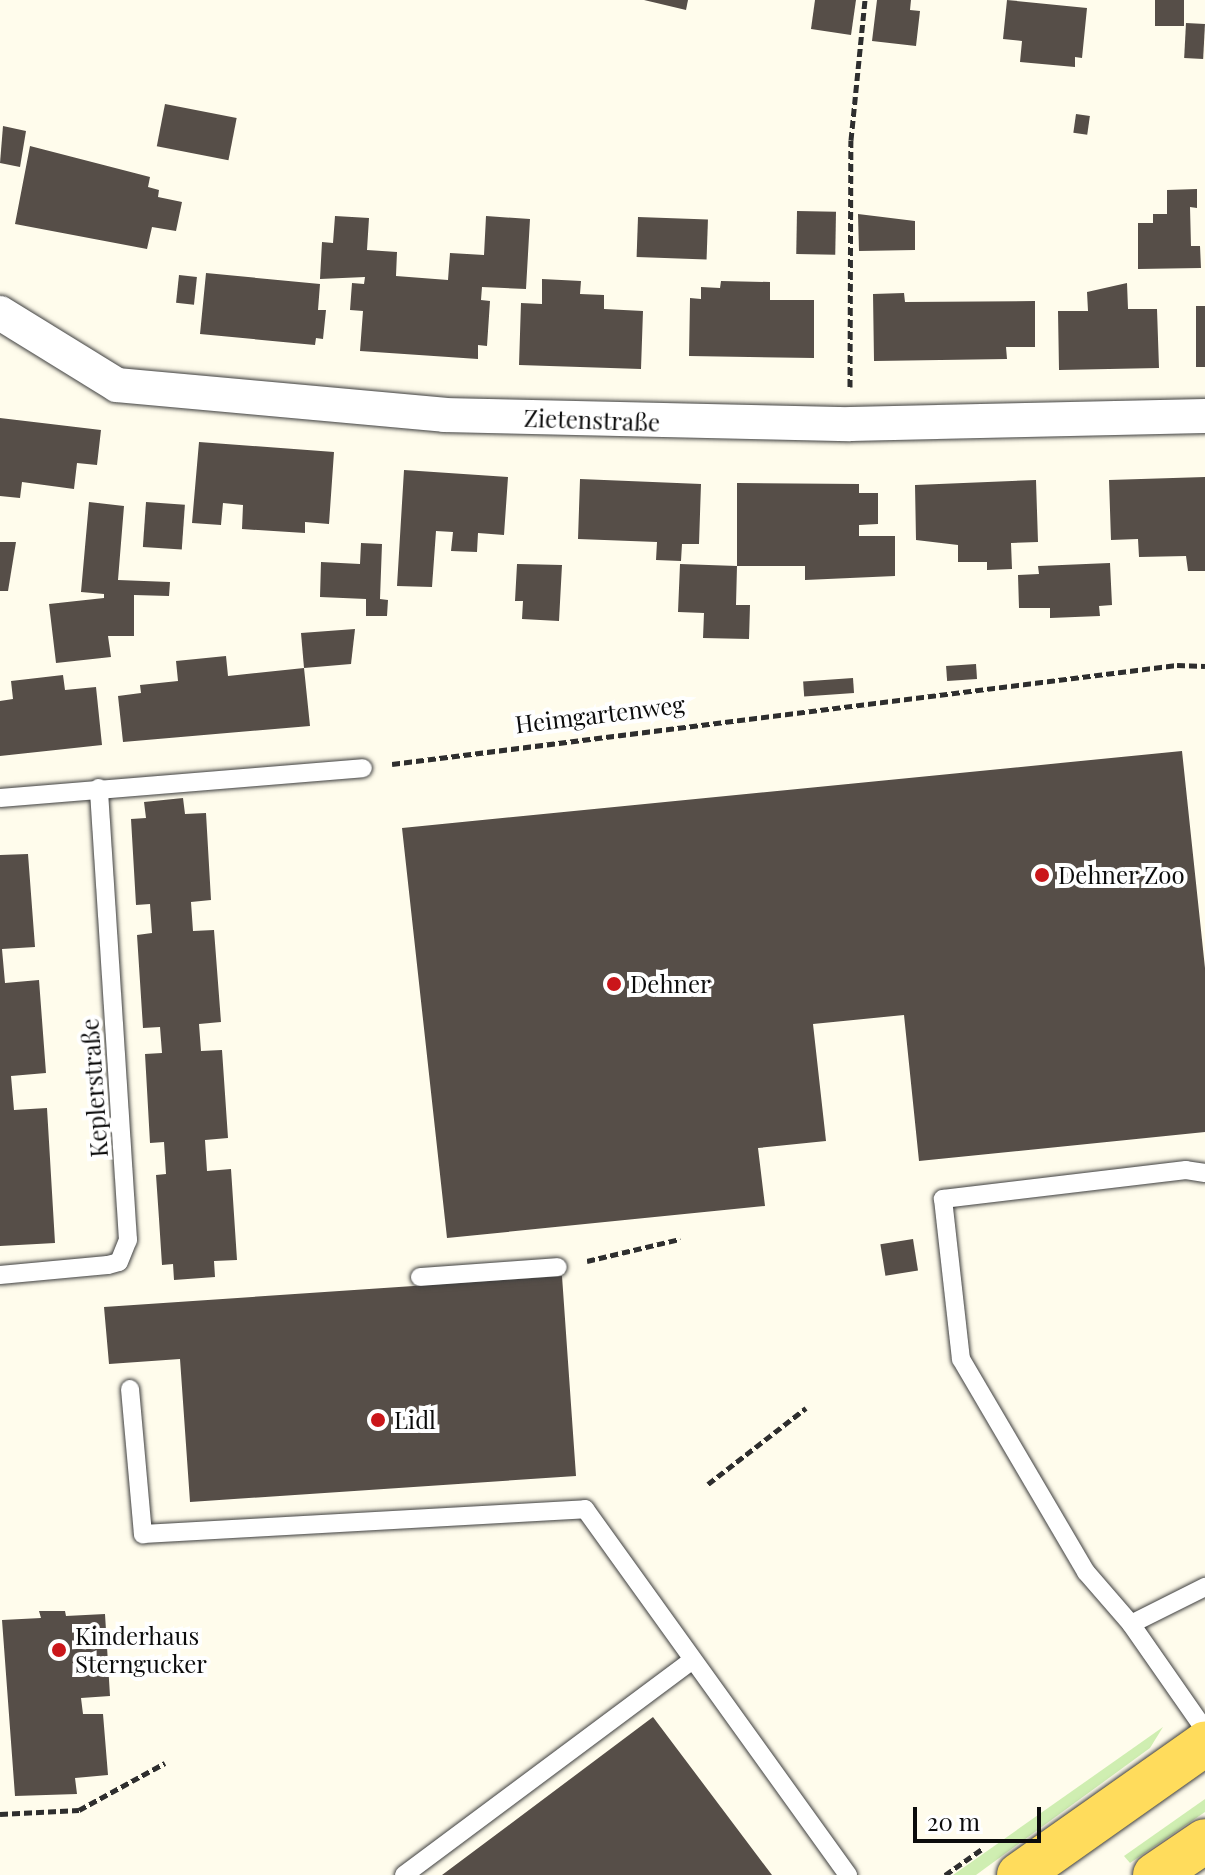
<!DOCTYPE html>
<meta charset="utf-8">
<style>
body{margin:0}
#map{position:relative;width:1205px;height:1875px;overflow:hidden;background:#fffcec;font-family:"Playfair Display",serif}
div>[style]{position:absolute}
.green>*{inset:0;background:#cfeeb1}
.building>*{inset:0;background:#564e48;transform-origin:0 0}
.path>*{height:5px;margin-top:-2.5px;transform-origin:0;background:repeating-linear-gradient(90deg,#2e2e2e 0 8px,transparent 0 12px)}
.roads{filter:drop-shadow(0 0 2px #3f3f3f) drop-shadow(0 0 2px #3f3f3f)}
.service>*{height:18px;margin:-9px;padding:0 9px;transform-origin:9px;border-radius:9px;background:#fff}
.minor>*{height:34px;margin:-17px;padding:0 17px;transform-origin:17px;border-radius:17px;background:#fff}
.primary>*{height:44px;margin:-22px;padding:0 22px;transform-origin:22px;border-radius:22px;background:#ffdc5c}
.dots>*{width:22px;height:22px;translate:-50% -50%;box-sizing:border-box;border:4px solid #fff;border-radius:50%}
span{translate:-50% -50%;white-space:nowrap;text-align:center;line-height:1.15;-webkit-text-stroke:8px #fff;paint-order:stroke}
.street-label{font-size:24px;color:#0c0c0c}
.poi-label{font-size:24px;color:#0c0c0c}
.left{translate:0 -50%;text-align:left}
.scale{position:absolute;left:913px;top:1807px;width:128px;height:36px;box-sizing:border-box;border:4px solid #0c0c0c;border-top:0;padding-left:10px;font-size:24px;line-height:28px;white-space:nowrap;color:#0c0c0c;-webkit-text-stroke:6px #fff;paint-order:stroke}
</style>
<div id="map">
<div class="green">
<div style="clip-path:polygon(1163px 1727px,1150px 1748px,976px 1875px,953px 1875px)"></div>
<div style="clip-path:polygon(1205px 1799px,1205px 1812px,1130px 1863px,1124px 1856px)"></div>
</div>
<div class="building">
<div style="clip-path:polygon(644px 0,688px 0,686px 10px)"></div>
<div style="clip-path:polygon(815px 0,856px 0,851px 35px,811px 29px)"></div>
<div style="clip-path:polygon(877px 0,911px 0,910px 10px,920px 11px,916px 46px,872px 41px)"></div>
<div style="clip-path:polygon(1007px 0,1087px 8px,1082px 58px,1075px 57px,1075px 67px,1020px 62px,1022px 41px,1003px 39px)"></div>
<div style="left:1155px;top:0;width:29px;height:26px"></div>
<div style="left:1186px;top:23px;width:19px;height:35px;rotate:3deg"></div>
<div style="left:165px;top:104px;width:73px;height:43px;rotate:11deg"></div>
<div style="left:1076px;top:114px;width:14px;height:19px;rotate:8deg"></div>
<div style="clip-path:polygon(3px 126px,26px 131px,20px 167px,0 163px)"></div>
<div style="clip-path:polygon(30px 146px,150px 177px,148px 187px,159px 190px,158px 197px,182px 202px,176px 231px,152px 227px,147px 249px,15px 224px)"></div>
<div style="clip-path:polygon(1197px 189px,1197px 208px,1190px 207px,1191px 246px,1200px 246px,1201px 268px,1138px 269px,1138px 223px,1153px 223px,1153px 214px,1167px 214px,1167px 190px)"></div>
<div style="left:797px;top:211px;width:39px;height:43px;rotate:1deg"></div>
<div style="clip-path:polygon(858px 214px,915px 221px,915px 250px,859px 251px)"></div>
<div style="clip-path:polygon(335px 216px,369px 218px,367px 250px,397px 252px,396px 276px,448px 280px,450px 253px,484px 255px,486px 216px,530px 219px,526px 289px,482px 287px,481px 300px,490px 301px,487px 346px,478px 345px,478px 359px,360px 351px,363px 311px,350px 310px,352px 283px,364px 284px,365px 277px,320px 279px,322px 242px,333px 243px)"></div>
<div style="left:638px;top:217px;width:70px;height:40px;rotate:2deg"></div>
<div style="clip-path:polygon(206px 273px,320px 284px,318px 310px,326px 310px,323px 339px,316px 338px,315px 345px,200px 334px)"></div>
<div style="left:179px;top:275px;width:18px;height:28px;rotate:6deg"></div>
<div style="clip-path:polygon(542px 279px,581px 281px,580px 294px,604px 295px,604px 309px,643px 311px,641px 369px,519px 365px,521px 303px,542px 304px)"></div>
<div style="clip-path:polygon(721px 281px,770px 282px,770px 300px,814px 300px,814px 358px,689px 356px,690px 298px,701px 299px,701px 287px,720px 288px)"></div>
<div style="clip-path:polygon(1127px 283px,1128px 309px,1157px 309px,1159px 368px,1059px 370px,1058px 311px,1088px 311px,1087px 292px)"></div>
<div style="clip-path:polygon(904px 293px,905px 302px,1035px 301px,1035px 347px,1006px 347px,1007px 359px,874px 361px,873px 294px)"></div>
<div style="left:1196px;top:306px;width:9px;height:61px"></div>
<div style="clip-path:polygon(0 418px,101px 430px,97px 465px,77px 463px,74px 489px,22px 482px,20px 498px,0 496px)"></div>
<div style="clip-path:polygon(199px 442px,334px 452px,329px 524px,305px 522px,305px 533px,242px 529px,243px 505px,223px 503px,221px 525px,192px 523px)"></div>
<div style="clip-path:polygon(404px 470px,508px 477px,504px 535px,478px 533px,477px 552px,451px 551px,453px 532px,436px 531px,432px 587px,397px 586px)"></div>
<div style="clip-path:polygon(1205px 477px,1205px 571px,1188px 571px,1186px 556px,1139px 557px,1138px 539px,1111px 540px,1109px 480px)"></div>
<div style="clip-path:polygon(580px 479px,701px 484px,699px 544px,682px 544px,681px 561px,656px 560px,657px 542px,578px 539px)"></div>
<div style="clip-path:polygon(1036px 480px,1038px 542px,1011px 543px,1012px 569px,987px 570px,987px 562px,958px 562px,958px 545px,916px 540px,915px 485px)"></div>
<div style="clip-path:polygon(737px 483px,859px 484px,859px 493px,878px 493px,878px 524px,859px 525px,859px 536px,895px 536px,895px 576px,805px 580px,805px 566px,737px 566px)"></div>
<div style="clip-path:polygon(89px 502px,124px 506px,118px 580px,170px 582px,169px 596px,134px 595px,134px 636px,108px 636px,111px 657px,56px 663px,49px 604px,104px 598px,104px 594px,81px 592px)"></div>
<div style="left:146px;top:502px;width:39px;height:45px;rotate:4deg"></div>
<div style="clip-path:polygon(0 542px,16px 542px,8px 591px,0 591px)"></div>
<div style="clip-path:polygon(361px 543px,382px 544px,380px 599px,388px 600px,387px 616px,366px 616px,366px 599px,320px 597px,321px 562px,360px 564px)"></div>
<div style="clip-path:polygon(1110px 563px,1112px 605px,1099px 606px,1100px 616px,1050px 618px,1050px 608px,1019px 608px,1018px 575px,1039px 574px,1038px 566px)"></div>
<div style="clip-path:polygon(517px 564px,562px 565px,559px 621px,522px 619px,523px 601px,515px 601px)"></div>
<div style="clip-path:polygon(680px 564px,737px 566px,736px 605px,750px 605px,749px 639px,703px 638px,704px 613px,678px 612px)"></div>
<div style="clip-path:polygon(355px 629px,351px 664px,304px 668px,301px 633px)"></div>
<div style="clip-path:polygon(226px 656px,228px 676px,304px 668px,310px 726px,123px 742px,118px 696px,141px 693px,140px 685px,178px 681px,176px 661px)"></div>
<div style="left:976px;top:664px;width:15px;height:30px;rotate:86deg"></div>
<div style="clip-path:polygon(63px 675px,65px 690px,96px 687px,102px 745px,0 756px,0 701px,13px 699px,11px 681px)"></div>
<div style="left:853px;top:678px;width:15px;height:50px;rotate:86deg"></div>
<div style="clip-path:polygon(1182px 751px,1205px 968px,1205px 1132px,919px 1161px,904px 1015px,813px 1024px,826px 1141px,758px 1148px,765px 1206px,447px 1238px,402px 828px)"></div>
<div style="clip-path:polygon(183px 798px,185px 814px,206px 813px,211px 900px,191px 902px,193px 931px,214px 930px,221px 1022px,199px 1024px,201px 1051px,222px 1050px,228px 1138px,205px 1140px,207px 1171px,231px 1169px,237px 1260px,214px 1261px,215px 1277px,174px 1280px,173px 1264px,162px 1265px,159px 1219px,156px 1175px,166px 1174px,164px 1142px,150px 1143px,145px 1054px,162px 1053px,160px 1027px,143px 1028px,137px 935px,152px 933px,150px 904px,136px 905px,131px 819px,146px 818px,144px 802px)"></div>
<div style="clip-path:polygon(28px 854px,35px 947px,2px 949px,5px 983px,39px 980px,46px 1073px,11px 1076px,14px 1110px,47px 1108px,55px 1243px,0 1246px,0 855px)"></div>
<div style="left:913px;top:1239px;width:32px;height:33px;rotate:81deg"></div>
<div style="clip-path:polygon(562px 1276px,576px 1476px,190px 1502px,180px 1359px,109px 1364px,104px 1307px)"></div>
<div style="clip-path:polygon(39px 1611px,65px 1611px,66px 1616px,105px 1614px,110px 1696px,81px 1698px,83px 1714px,103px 1714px,108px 1775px,75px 1778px,77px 1794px,15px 1796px,2px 1620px,41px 1618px)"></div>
<div style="clip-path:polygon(653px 1717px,772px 1875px,442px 1875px,517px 1819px)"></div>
</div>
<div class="path">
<div style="left:850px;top:387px;width:247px;rotate:-89.8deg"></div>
<div style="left:851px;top:140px;width:141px;rotate:-84.3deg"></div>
<div style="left:392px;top:764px;width:791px;rotate:-7.19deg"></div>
<div style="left:1177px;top:665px;width:28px;rotate:2deg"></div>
<div style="left:587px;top:1261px;width:96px;rotate:-13.3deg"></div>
<div style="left:708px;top:1484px;width:124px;rotate:-37.8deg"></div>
<div style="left:0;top:1814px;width:79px;rotate:-2.9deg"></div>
<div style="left:79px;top:1810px;width:98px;rotate:-28.7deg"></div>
<div style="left:945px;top:1875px;width:45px;rotate:-35.1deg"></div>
</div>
<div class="roads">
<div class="service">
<div style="left:0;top:798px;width:364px;rotate:-4.7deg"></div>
<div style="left:1205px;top:1173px;width:19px;rotate:-171deg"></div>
<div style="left:1186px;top:1170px;width:245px;rotate:173.2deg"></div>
<div style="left:943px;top:1199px;width:161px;rotate:83.6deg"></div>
<div style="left:961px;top:1359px;width:247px;rotate:59.6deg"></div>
<div style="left:1086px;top:1572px;width:69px;rotate:49.1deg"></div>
<div style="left:1131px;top:1624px;width:129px;rotate:55.1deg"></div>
<div style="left:0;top:1275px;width:108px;rotate:-5.3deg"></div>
<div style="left:108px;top:1265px;width:11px;rotate:-15deg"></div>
<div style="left:119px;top:1262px;width:24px;rotate:-68deg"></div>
<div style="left:128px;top:1240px;width:453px;rotate:-93.7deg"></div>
<div style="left:420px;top:1277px;width:138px;rotate:-4.1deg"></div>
<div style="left:130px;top:1389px;width:146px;rotate:84.9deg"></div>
<div style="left:143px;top:1534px;width:443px;rotate:-3.2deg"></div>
<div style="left:585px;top:1509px;width:451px;rotate:54.3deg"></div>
<div style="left:1131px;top:1624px;width:83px;rotate:-26.6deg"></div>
<div style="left:404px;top:1875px;width:359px;rotate:-36.7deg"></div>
</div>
<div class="minor">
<div style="left:0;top:313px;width:137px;rotate:31.6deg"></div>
<div style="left:117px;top:385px;width:328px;rotate:5.2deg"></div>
<div style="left:444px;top:415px;width:406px;rotate:1.3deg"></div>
<div style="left:850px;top:424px;width:355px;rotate:-1.3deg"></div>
</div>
<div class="primary">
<div style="left:1019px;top:1875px;width:228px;rotate:-35.2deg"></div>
<div style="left:1155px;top:1875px;width:60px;rotate:-34.2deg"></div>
</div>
</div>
<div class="dots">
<div style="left:1042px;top:875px;background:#ca161a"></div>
<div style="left:614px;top:984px;background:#ca161a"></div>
<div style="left:378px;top:1420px;background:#ca161a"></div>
<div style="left:59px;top:1650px;background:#ca161a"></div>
</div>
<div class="street-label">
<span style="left:592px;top:420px;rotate:2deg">Zietenstraße</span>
<span style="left:600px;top:714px;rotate:-7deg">Heimgartenweg</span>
<span style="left:94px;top:1088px;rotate:-94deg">Keplerstraße</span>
</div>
<div class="poi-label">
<span class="left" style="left:1058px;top:875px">Dehner Zoo</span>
<span class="left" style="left:630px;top:984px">Dehner</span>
<span class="left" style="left:394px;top:1420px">Lidl</span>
<span class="left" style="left:75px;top:1650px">Kinderhaus<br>Sterngucker</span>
</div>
<div class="scale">20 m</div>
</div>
